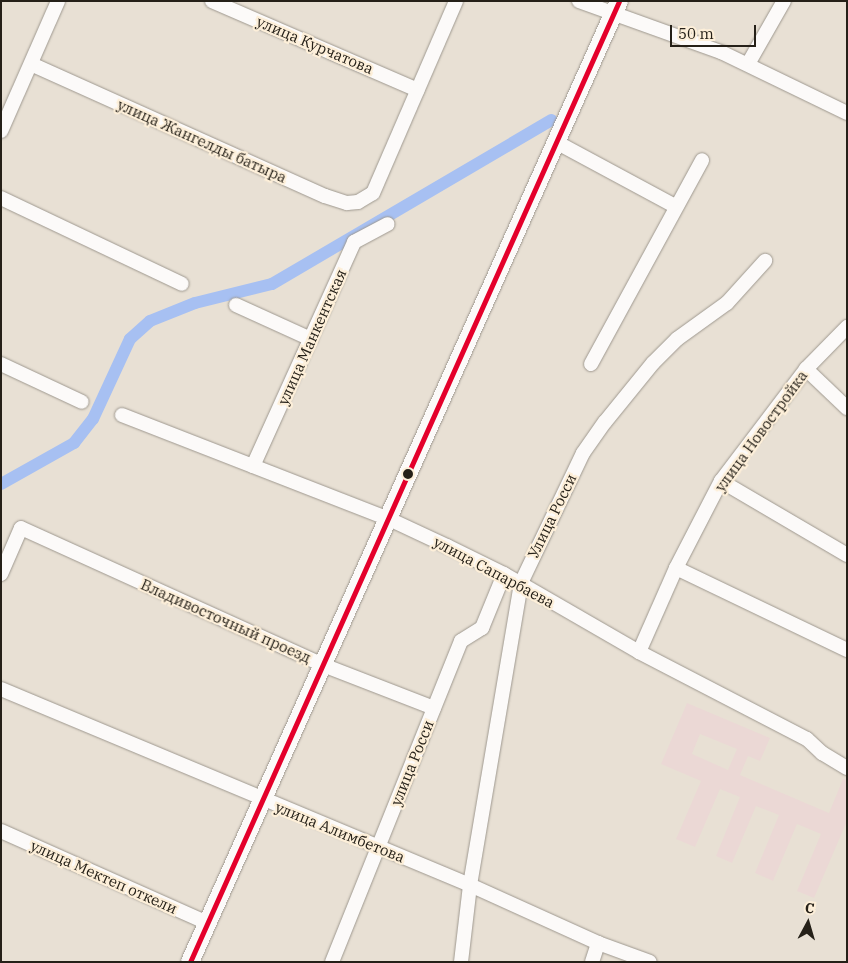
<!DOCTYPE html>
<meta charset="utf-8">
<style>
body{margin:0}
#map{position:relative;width:848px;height:963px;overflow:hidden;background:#e8e0d4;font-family:"IBM Plex Serif",serif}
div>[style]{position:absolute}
.education>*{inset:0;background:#ebd8d5}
.canal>*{height:12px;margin:-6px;padding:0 6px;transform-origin:6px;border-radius:6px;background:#a7c0f2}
.roads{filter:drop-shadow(0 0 1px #9e988f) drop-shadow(0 0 1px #9e988f)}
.minor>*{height:14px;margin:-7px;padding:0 7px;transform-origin:7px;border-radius:7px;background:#fcfaf9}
.major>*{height:18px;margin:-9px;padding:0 9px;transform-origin:9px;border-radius:9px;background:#fcfaf9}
.bus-1>*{height:5px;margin:-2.5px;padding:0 2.5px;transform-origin:2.5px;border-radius:2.5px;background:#e4002b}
.dots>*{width:14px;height:14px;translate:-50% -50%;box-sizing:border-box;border:2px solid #fdefd9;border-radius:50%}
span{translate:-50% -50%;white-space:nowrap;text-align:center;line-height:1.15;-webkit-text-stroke:4.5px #fdefd9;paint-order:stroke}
.street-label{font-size:15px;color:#252018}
.frame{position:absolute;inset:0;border:2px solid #252018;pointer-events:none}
.north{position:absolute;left:783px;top:898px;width:50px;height:50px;-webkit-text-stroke:4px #fdefd9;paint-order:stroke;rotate:6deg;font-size:14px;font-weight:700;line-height:20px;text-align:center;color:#252018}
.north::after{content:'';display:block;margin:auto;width:18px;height:22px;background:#252018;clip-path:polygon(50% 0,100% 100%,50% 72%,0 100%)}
.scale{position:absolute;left:670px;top:25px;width:86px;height:22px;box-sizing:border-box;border:2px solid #252018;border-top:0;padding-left:6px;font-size:15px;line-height:18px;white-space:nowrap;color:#252018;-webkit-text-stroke:4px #fdefd9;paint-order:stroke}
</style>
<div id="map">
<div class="education">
<div style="clip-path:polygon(evenodd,687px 703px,770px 738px,760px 761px,748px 756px,740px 775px,829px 813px,843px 779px,847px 780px,847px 821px,814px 898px,797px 891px,821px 834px,797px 824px,773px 881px,755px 873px,779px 815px,756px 806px,732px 863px,716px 856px,740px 797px,720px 789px,695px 847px,676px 839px,701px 781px,661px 764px,687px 703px,700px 734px,737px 749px,728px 770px,692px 754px,700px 734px)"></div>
</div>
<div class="canal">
<div style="left:1px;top:484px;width:84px;rotate:-29.3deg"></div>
<div style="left:74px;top:443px;width:31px;rotate:-52deg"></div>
<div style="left:93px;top:419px;width:88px;rotate:-65.2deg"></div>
<div style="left:130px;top:339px;width:27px;rotate:-42deg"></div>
<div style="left:150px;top:321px;width:48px;rotate:-21.8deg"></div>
<div style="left:195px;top:303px;width:79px;rotate:-13.9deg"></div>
<div style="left:272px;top:284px;width:324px;rotate:-30.4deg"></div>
</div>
<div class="roads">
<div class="minor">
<div style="left:212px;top:1px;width:224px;rotate:23.4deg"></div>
<div style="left:579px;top:1px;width:151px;rotate:19.8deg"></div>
<div style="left:721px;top:52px;width:140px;rotate:25.8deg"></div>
<div style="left:31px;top:64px;width:322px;rotate:24.2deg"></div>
<div style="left:325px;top:196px;width:23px;rotate:18deg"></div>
<div style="left:347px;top:203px;width:11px;rotate:-5deg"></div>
<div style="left:358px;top:202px;width:17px;rotate:-31deg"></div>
<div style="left:373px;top:193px;width:209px;rotate:-66.6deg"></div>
<div style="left:748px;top:64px;width:73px;rotate:-60.3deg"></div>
<div style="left:1px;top:131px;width:142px;rotate:-66.3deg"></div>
<div style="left:556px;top:142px;width:135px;rotate:28.3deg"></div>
<div style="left:1px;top:198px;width:200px;rotate:25.4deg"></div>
<div style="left:236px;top:305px;width:82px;rotate:24.4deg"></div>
<div style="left:1px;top:364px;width:89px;rotate:25.1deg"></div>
<div style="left:591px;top:364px;width:232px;rotate:-61.4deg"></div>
<div style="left:806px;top:369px;width:57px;rotate:43.6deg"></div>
<div style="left:122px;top:415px;width:287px;rotate:21.3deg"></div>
<div style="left:389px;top:519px;width:64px;rotate:25deg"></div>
<div style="left:447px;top:546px;width:64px;rotate:26.2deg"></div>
<div style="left:504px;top:574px;width:156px;rotate:30deg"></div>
<div style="left:639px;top:652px;width:189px;rotate:27.4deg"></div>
<div style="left:807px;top:739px;width:21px;rotate:43deg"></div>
<div style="left:822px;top:753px;width:29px;rotate:31deg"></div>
<div style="left:253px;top:466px;width:246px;rotate:-65.7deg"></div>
<div style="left:354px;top:242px;width:38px;rotate:-28deg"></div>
<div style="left:721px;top:481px;width:146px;rotate:30.4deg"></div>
<div style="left:676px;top:568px;width:190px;rotate:25.6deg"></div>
<div style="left:1px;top:574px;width:50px;rotate:-66.5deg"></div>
<div style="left:21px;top:528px;width:332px;rotate:24.4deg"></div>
<div style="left:323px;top:665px;width:119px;rotate:21.2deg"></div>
<div style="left:639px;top:652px;width:92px;rotate:-66.2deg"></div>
<div style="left:676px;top:568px;width:98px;rotate:-62.7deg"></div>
<div style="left:721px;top:481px;width:141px;rotate:-52.8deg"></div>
<div style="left:806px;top:369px;width:59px;rotate:-45.7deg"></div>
<div style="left:1px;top:689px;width:508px;rotate:22.68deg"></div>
<div style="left:470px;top:885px;width:141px;rotate:24.4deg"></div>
<div style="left:598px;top:943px;width:55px;rotate:20.1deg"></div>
<div style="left:1px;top:831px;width:227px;rotate:24deg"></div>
<div style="left:332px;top:962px;width:346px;rotate:-68.1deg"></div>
<div style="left:461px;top:641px;width:25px;rotate:-32deg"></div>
<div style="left:482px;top:628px;width:58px;rotate:-67.8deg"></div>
<div style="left:461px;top:962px;width:78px;rotate:-83.3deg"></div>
<div style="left:470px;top:885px;width:306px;rotate:-80.4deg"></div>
<div style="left:521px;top:583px;width:144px;rotate:-64.5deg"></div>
<div style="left:583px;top:453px;width:38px;rotate:-55deg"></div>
<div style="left:605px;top:422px;width:76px;rotate:-50.9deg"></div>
<div style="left:653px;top:363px;width:34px;rotate:-45deg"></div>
<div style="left:677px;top:339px;width:62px;rotate:-35.8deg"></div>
<div style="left:727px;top:303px;width:57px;rotate:-47.9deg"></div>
<div style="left:592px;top:962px;width:20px;rotate:-72deg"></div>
</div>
<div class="major">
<div style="left:190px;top:962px;width:1052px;rotate:-65.94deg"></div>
</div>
</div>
<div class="bus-1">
<div style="left:190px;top:962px;width:1052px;rotate:-65.94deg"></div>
</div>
<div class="dots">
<div style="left:408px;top:474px;background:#252018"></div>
</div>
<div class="street-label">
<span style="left:315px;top:45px;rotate:23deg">улица Курчатова</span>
<span style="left:202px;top:141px;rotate:24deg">улица Жангелды батыра</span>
<span style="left:312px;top:337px;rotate:-66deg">улица Манкентская</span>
<span style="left:761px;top:431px;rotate:-54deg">улица Новостройка</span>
<span style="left:552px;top:516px;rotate:-64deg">Улица Росси</span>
<span style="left:494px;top:572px;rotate:28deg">улица Сапарбаева</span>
<span style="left:226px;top:621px;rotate:24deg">Владивосточный проезд</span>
<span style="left:412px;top:763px;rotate:-68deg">улица Росси</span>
<span style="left:340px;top:832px;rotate:22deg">улица Алимбетова</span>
<span style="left:104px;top:877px;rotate:24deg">улица Мектеп откели</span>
</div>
<div class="frame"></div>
<div class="north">С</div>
<div class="scale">50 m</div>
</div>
